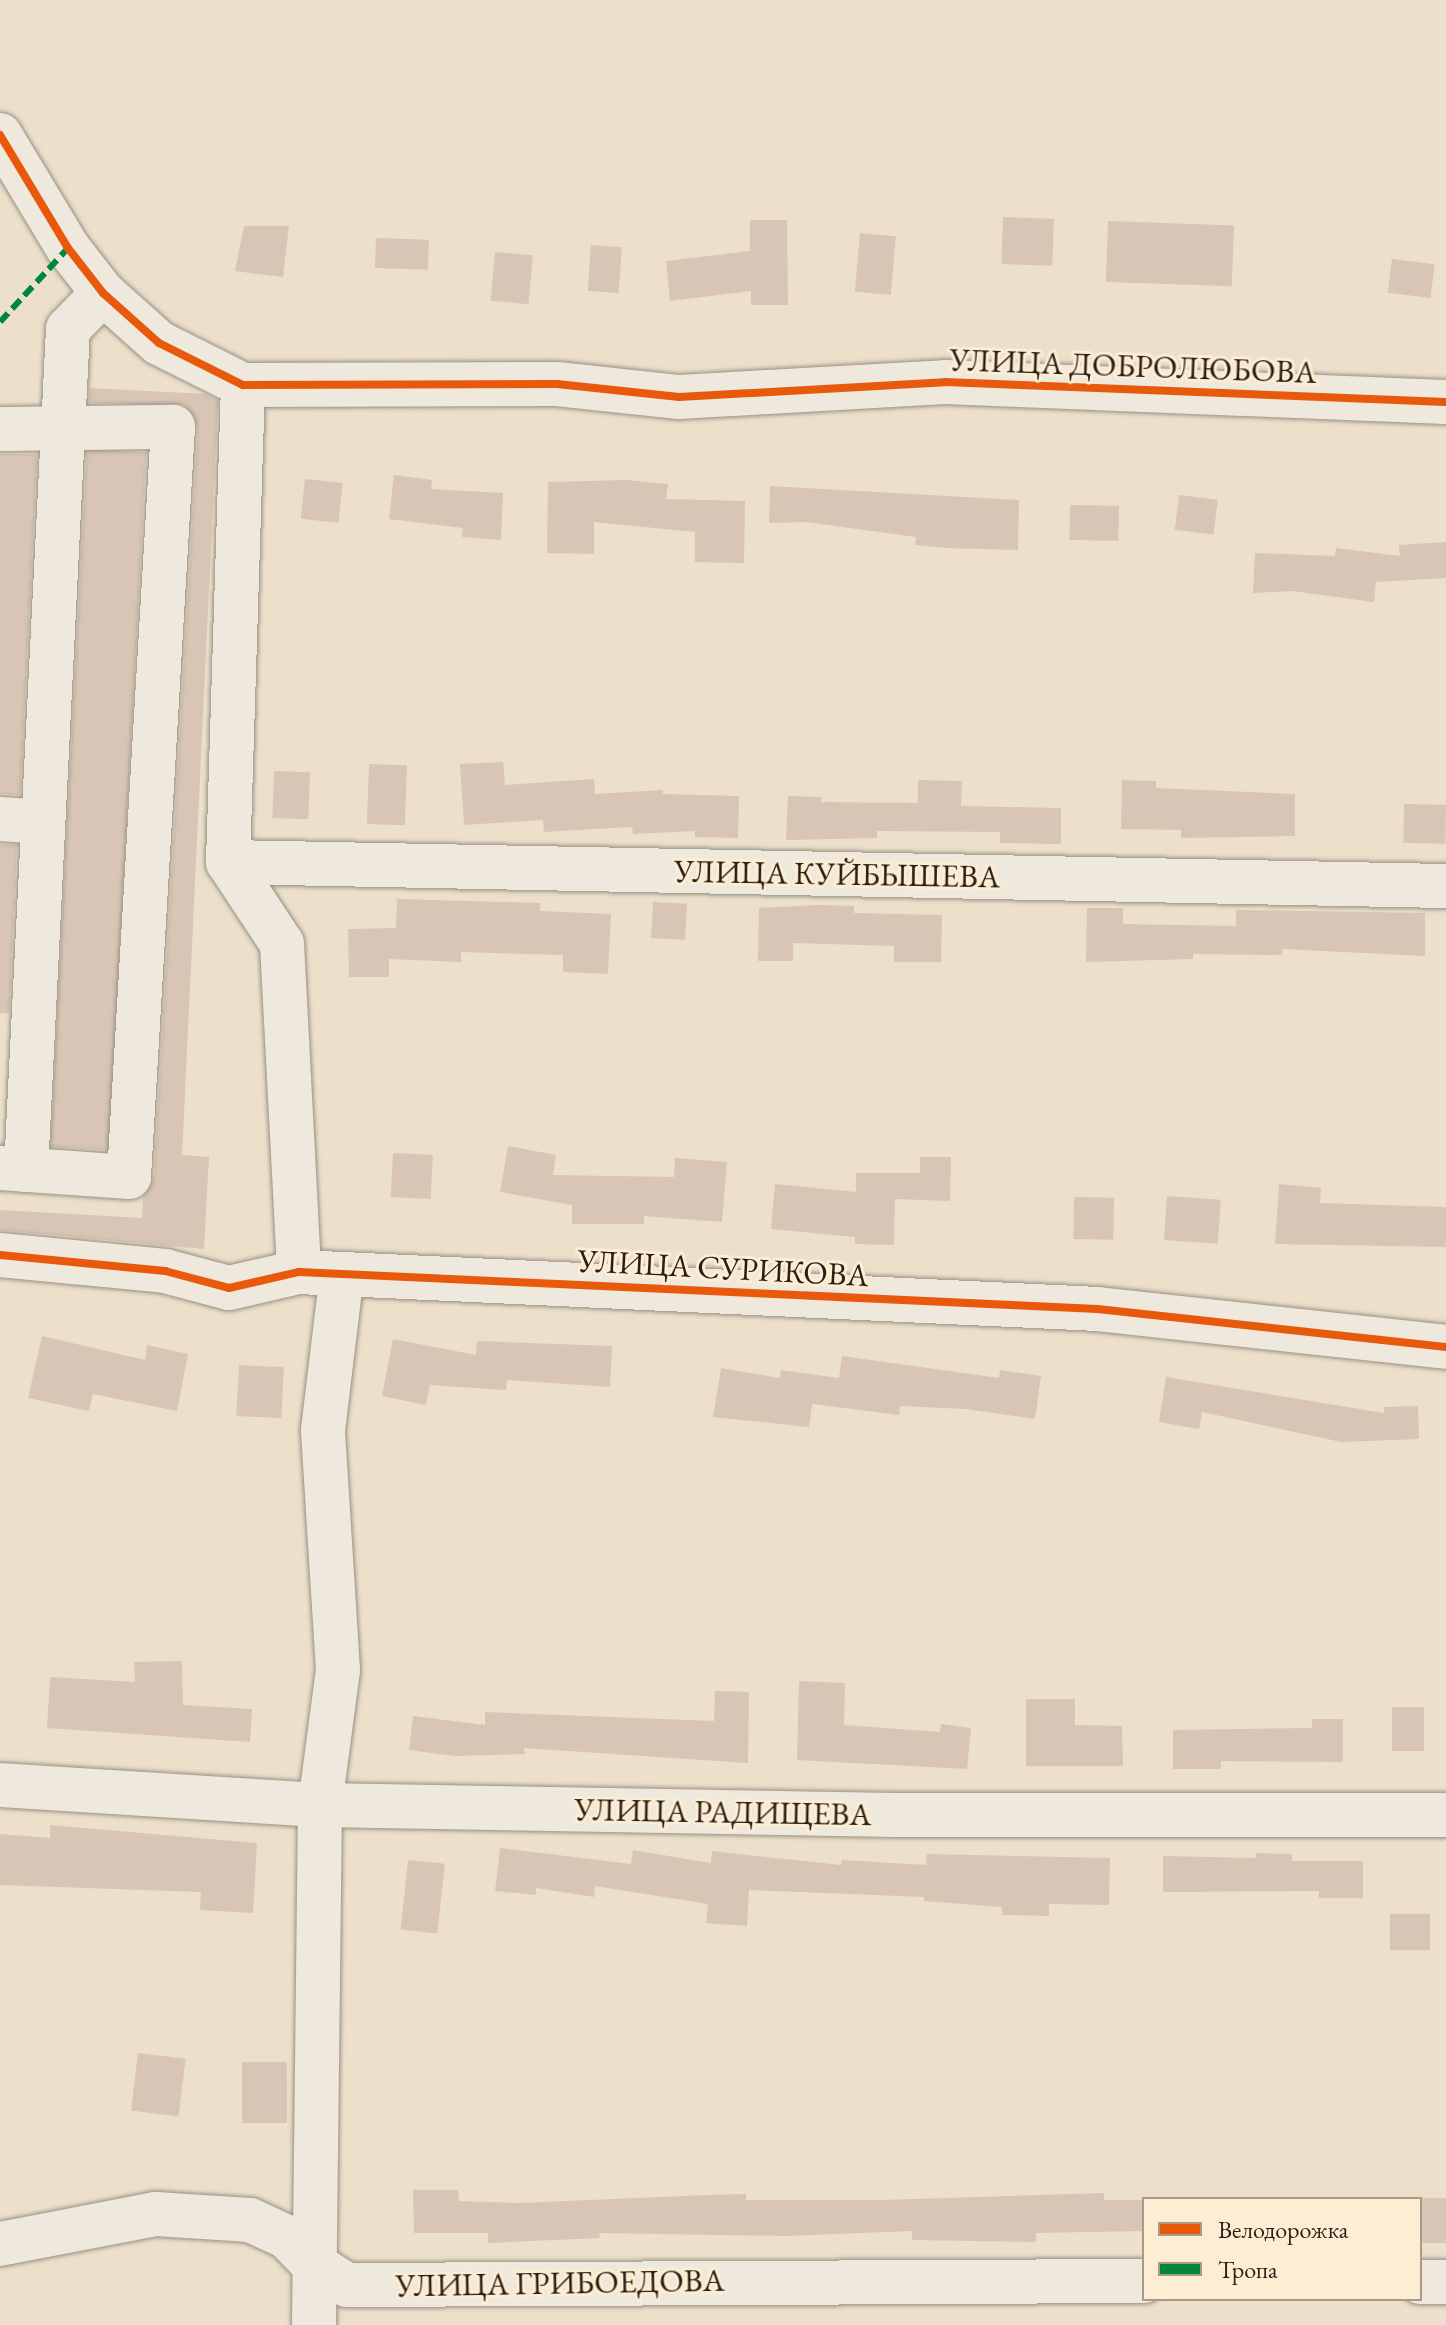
<!DOCTYPE html>
<meta charset="utf-8">
<style>
body{margin:0}
#map{position:relative;width:1446px;height:2325px;overflow:hidden;background:#ece0ca;font-family:"EB Garamond",serif}
div>[style]{position:absolute}
.building>*{inset:0;background:#d8c5b5;transform-origin:0 0}
.roads{filter:drop-shadow(0 0 2px #989083) drop-shadow(0 0 2px #989083)}
.minor>*{height:44px;margin:-22px;padding:0 22px;transform-origin:22px;border-radius:22px;background:#efe8dd}
.quiet>*{height:6px;margin-top:-3px;transform-origin:0;background:repeating-linear-gradient(90deg,#00873e 0 12px,transparent 0 18px)}
.cycleway>*{height:8px;margin:-4px;padding:0 4px;transform-origin:4px;border-radius:4px;background:#e8590c}
span{translate:-50% -50%;white-space:nowrap;text-align:center;line-height:1.15;-webkit-text-stroke:6px #fcedd3;paint-order:stroke}
.street-label{font-size:32px;color:#2a1d16}
.legend{position:absolute;left:1142px;top:2197px;width:280px;height:104px;box-sizing:border-box;background:#fcedd3;border:2px solid #a89a87;margin:0;padding:10px 14px;list-style:none;font-size:24px;color:#2a1d16}
.legend li{display:flex;align-items:center;gap:16px;height:40px}
.legend b{width:40px;border:2px solid #a89a87}
</style>
<div id="map">
<div class="building">
<div style="left:1003px;top:217px;width:51px;height:47px;rotate:2deg"></div>
<div style="clip-path:polygon(750px 220px,787px 220px,788px 305px,751px 305px,751px 291px,670px 301px,666px 261px,750px 251px)"></div>
<div style="left:1108px;top:221px;width:126px;height:61px;rotate:2deg"></div>
<div style="clip-path:polygon(244px 226px,289px 226px,283px 277px,235px 271px)"></div>
<div style="left:860px;top:233px;width:36px;height:59px;rotate:5deg"></div>
<div style="left:376px;top:238px;width:53px;height:30px;rotate:2deg"></div>
<div style="left:591px;top:245px;width:31px;height:46px;rotate:4deg"></div>
<div style="left:495px;top:252px;width:38px;height:49px;rotate:5deg"></div>
<div style="left:1392px;top:259px;width:43px;height:34px;rotate:7deg"></div>
<div style="clip-path:polygon(90px 388px,206px 394px,218px 400px,182px 1155px,209px 1157px,204px 1249px,0 1230px,0 1210px,142px 1218px,143px 1197px,154px 1178px,198px 428px,185px 405px,89px 403px)"></div>
<div style="left:146px;top:452px;width:699px;height:59px;rotate:93deg"></div>
<div style="clip-path:polygon(0 454px,37px 454px,20px 795px,0 794px)"></div>
<div style="clip-path:polygon(394px 475px,432px 480px,431px 489px,503px 493px,501px 540px,462px 537px,463px 528px,389px 519px)"></div>
<div style="left:305px;top:479px;width:38px;height:40px;rotate:6deg"></div>
<div style="clip-path:polygon(627px 480px,668px 484px,666px 499px,745px 501px,744px 563px,695px 562px,695px 532px,594px 522px,594px 554px,547px 553px,548px 482px)"></div>
<div style="clip-path:polygon(770px 486px,1019px 500px,1018px 550px,946px 548px,915px 545px,916px 537px,806px 522px,769px 523px)"></div>
<div style="left:1179px;top:495px;width:39px;height:35px;rotate:7deg"></div>
<div style="left:1070px;top:505px;width:49px;height:35px;rotate:1deg"></div>
<div style="clip-path:polygon(1446px 542px,1446px 578px,1376px 582px,1374px 602px,1292px 591px,1253px 593px,1255px 553px,1335px 556px,1336px 548px,1400px 556px,1399px 545px)"></div>
<div style="clip-path:polygon(503px 762px,505px 785px,594px 779px,595px 794px,663px 790px,663px 794px,739px 796px,738px 838px,695px 837px,695px 831px,633px 834px,632px 827px,544px 832px,543px 820px,464px 825px,460px 764px)"></div>
<div style="left:369px;top:764px;width:38px;height:60px;rotate:2deg"></div>
<div style="left:274px;top:771px;width:36px;height:47px;rotate:2deg"></div>
<div style="clip-path:polygon(918px 780px,962px 781px,961px 806px,1061px 808px,1061px 844px,1000px 843px,1000px 832px,877px 831px,877px 838px,786px 840px,788px 796px,821px 797px,821px 802px,918px 803px)"></div>
<div style="clip-path:polygon(1122px 780px,1156px 781px,1156px 788px,1295px 794px,1295px 836px,1181px 838px,1181px 830px,1121px 829px)"></div>
<div style="left:1404px;top:804px;width:42px;height:39px;rotate:1deg"></div>
<div style="clip-path:polygon(0 844px,17px 845px,9px 1014px,0 1013px)"></div>
<div style="clip-path:polygon(397px 899px,540px 903px,540px 911px,611px 914px,608px 974px,563px 972px,563px 955px,461px 952px,461px 962px,389px 959px,389px 977px,349px 977px,348px 929px,396px 928px)"></div>
<div style="left:653px;top:902px;width:34px;height:36px;rotate:3deg"></div>
<div style="clip-path:polygon(819px 905px,854px 906px,854px 913px,942px 915px,941px 962px,894px 962px,894px 946px,793px 943px,793px 961px,758px 961px,759px 908px)"></div>
<div style="clip-path:polygon(1087px 908px,1123px 908px,1123px 924px,1236px 926px,1236px 910px,1425px 913px,1425px 956px,1282px 949px,1282px 955px,1193px 954px,1193px 959px,1086px 962px)"></div>
<div style="clip-path:polygon(508px 1146px,556px 1155px,553px 1175px,674px 1177px,675px 1158px,727px 1162px,722px 1222px,644px 1216px,644px 1224px,572px 1224px,572px 1205px,500px 1192px)"></div>
<div style="left:393px;top:1153px;width:40px;height:44px;rotate:3deg"></div>
<div style="clip-path:polygon(920px 1157px,951px 1157px,950px 1201px,895px 1199px,894px 1245px,855px 1244px,855px 1237px,771px 1229px,775px 1184px,856px 1192px,856px 1173px,920px 1173px)"></div>
<div style="clip-path:polygon(1279px 1184px,1321px 1188px,1320px 1203px,1446px 1207px,1446px 1247px,1275px 1244px)"></div>
<div style="left:1167px;top:1196px;width:54px;height:44px;rotate:4deg"></div>
<div style="left:1074px;top:1197px;width:40px;height:42px;rotate:1deg"></div>
<div style="clip-path:polygon(42px 1336px,145px 1360px,147px 1345px,188px 1354px,177px 1411px,93px 1394px,89px 1411px,28px 1398px)"></div>
<div style="clip-path:polygon(393px 1339px,476px 1355px,477px 1341px,612px 1346px,610px 1387px,507px 1380px,506px 1390px,430px 1385px,426px 1405px,382px 1396px)"></div>
<div style="clip-path:polygon(842px 1356px,999px 1378px,1000px 1370px,1041px 1376px,1035px 1419px,965px 1409px,900px 1406px,899px 1415px,812px 1404px,809px 1427px,713px 1417px,721px 1368px,780px 1378px,781px 1370px,839px 1378px)"></div>
<div style="left:239px;top:1365px;width:45px;height:51px;rotate:3deg"></div>
<div style="clip-path:polygon(1166px 1377px,1384px 1413px,1384px 1407px,1418px 1406px,1419px 1439px,1341px 1442px,1202px 1412px,1199px 1429px,1159px 1422px)"></div>
<div style="clip-path:polygon(182px 1661px,183px 1705px,252px 1709px,250px 1742px,47px 1728px,50px 1677px,135px 1682px,134px 1662px)"></div>
<div style="clip-path:polygon(799px 1681px,845px 1683px,844px 1725px,940px 1732px,941px 1724px,971px 1728px,967px 1769px,797px 1760px)"></div>
<div style="clip-path:polygon(715px 1691px,749px 1692px,748px 1763px,524px 1748px,525px 1754px,454px 1756px,409px 1750px,413px 1716px,485px 1725px,485px 1712px,714px 1721px)"></div>
<div style="clip-path:polygon(1026px 1699px,1075px 1699px,1075px 1725px,1122px 1726px,1123px 1766px,1026px 1766px)"></div>
<div style="left:1392px;top:1707px;width:32px;height:44px"></div>
<div style="clip-path:polygon(1312px 1719px,1343px 1719px,1343px 1762px,1221px 1761px,1221px 1769px,1173px 1769px,1173px 1730px,1312px 1728px)"></div>
<div style="clip-path:polygon(50px 1825px,257px 1843px,253px 1913px,200px 1910px,201px 1892px,0 1885px,0 1834px,50px 1838px)"></div>
<div style="clip-path:polygon(500px 1848px,631px 1864px,633px 1850px,711px 1863px,712px 1851px,841px 1865px,842px 1860px,926px 1865px,927px 1854px,1110px 1858px,1109px 1905px,1049px 1904px,1049px 1916px,1002px 1915px,1002px 1907px,924px 1901px,924px 1897px,749px 1890px,747px 1926px,706px 1923px,708px 1904px,595px 1886px,594px 1897px,536px 1888px,536px 1895px,495px 1891px)"></div>
<div style="clip-path:polygon(1256px 1853px,1292px 1854px,1292px 1861px,1363px 1861px,1363px 1898px,1319px 1898px,1319px 1891px,1163px 1892px,1163px 1856px,1256px 1858px)"></div>
<div style="left:408px;top:1860px;width:37px;height:70px;rotate:6deg"></div>
<div style="left:1390px;top:1914px;width:40px;height:36px"></div>
<div style="left:138px;top:2053px;width:48px;height:58px;rotate:7deg"></div>
<div style="left:242px;top:2062px;width:45px;height:61px"></div>
<div style="clip-path:polygon(413px 2190px,458px 2190px,459px 2201px,519px 2203px,707px 2195px,746px 2194px,746px 2200px,882px 2200px,1104px 2193px,1104px 2200px,1144px 2200px,1144px 2231px,1036px 2233px,1036px 2242px,912px 2240px,912px 2231px,786px 2236px,599px 2233px,600px 2238px,488px 2243px,488px 2233px,414px 2233px)"></div>
<div style="left:1420px;top:2198px;width:26px;height:45px"></div>
</div>
<div class="roads">
<div class="minor">
<div style="left:0;top:135px;width:132px;rotate:59deg"></div>
<div style="left:68px;top:248px;width:57px;rotate:52.1deg"></div>
<div style="left:103px;top:293px;width:75px;rotate:41.8deg"></div>
<div style="left:159px;top:343px;width:94px;rotate:26.6deg"></div>
<div style="left:243px;top:385px;width:314px;rotate:-0.2deg"></div>
<div style="left:557px;top:384px;width:123px;rotate:6.1deg"></div>
<div style="left:679px;top:397px;width:266px;rotate:-3.2deg"></div>
<div style="left:945px;top:382px;width:501px;rotate:2.29deg"></div>
<div style="left:243px;top:385px;width:477px;rotate:91.8deg"></div>
<div style="left:228px;top:862px;width:98px;rotate:56.6deg"></div>
<div style="left:282px;top:944px;width:328px;rotate:87deg"></div>
<div style="left:0;top:429px;width:173px;rotate:-0.7deg"></div>
<div style="left:173px;top:427px;width:751px;rotate:93.36deg"></div>
<div style="left:129px;top:1177px;width:129px;rotate:-176deg"></div>
<div style="left:0;top:819px;width:43px;rotate:4deg"></div>
<div style="left:228px;top:862px;width:1218px;rotate:1.13deg"></div>
<div style="left:26px;top:1170px;width:842px;rotate:-87.14deg"></div>
<div style="left:68px;top:329px;width:50px;rotate:-45.8deg"></div>
<div style="left:0;top:1255px;width:166px;rotate:5.5deg"></div>
<div style="left:165px;top:1271px;width:66px;rotate:14.9deg"></div>
<div style="left:229px;top:1288px;width:72px;rotate:-12.9deg"></div>
<div style="left:299px;top:1272px;width:799px;rotate:2.65deg"></div>
<div style="left:1097px;top:1309px;width:351px;rotate:6.2deg"></div>
<div style="left:0;top:1785px;width:321px;rotate:3.6deg"></div>
<div style="left:320px;top:1805px;width:577px;rotate:0.99deg"></div>
<div style="left:897px;top:1815px;width:549px"></div>
<div style="left:0;top:2244px;width:159px;rotate:-10.9deg"></div>
<div style="left:156px;top:2214px;width:94px;rotate:3.7deg"></div>
<div style="left:250px;top:2220px;width:41px;rotate:24.7deg"></div>
<div style="left:287px;top:2237px;width:36px;rotate:46deg"></div>
<div style="left:312px;top:2263px;width:41px;rotate:32.2deg"></div>
<div style="left:347px;top:2285px;width:797px;rotate:-0.29deg"></div>
<div style="left:1420px;top:2282px;width:26px"></div>
<div style="left:314px;top:2325px;width:520px;rotate:-89.34deg"></div>
<div style="left:320px;top:1805px;width:136px;rotate:-82.4deg"></div>
<div style="left:338px;top:1670px;width:240px;rotate:-93.6deg"></div>
<div style="left:323px;top:1430px;width:157px;rotate:-83.1deg"></div>
</div>
</div>
<div class="quiet">
<div style="left:0;top:322px;width:100px;rotate:-47.4deg"></div>
</div>
<div class="cycleway">
<div style="left:0;top:135px;width:132px;rotate:59deg"></div>
<div style="left:68px;top:248px;width:57px;rotate:52.1deg"></div>
<div style="left:103px;top:293px;width:75px;rotate:41.8deg"></div>
<div style="left:159px;top:343px;width:94px;rotate:26.6deg"></div>
<div style="left:243px;top:385px;width:314px;rotate:-0.2deg"></div>
<div style="left:557px;top:384px;width:123px;rotate:6.1deg"></div>
<div style="left:679px;top:397px;width:266px;rotate:-3.2deg"></div>
<div style="left:945px;top:382px;width:501px;rotate:2.29deg"></div>
<div style="left:0;top:1255px;width:166px;rotate:5.5deg"></div>
<div style="left:165px;top:1271px;width:66px;rotate:14.9deg"></div>
<div style="left:229px;top:1288px;width:72px;rotate:-12.9deg"></div>
<div style="left:299px;top:1272px;width:799px;rotate:2.65deg"></div>
<div style="left:1097px;top:1309px;width:351px;rotate:6.2deg"></div>
</div>
<div class="street-label">
<span style="left:1133px;top:366px;rotate:2deg">УЛИЦА ДОБРОЛЮБОВА</span>
<span style="left:837px;top:874px;rotate:1deg">УЛИЦА КУЙБЫШЕВА</span>
<span style="left:723px;top:1268px;rotate:3deg">УЛИЦА СУРИКОВА</span>
<span style="left:723px;top:1812px;rotate:1deg">УЛИЦА РАДИЩЕВА</span>
<span style="left:560px;top:2283px;rotate:-1deg">УЛИЦА ГРИБОЕДОВА</span>
</div>
<ul class="legend">
<li><b style="height:10px;background:#e8590c"></b>Велодорожка</li>
<li><b style="height:10px;background:#00873e"></b>Тропа</li>
</ul>
</div>
